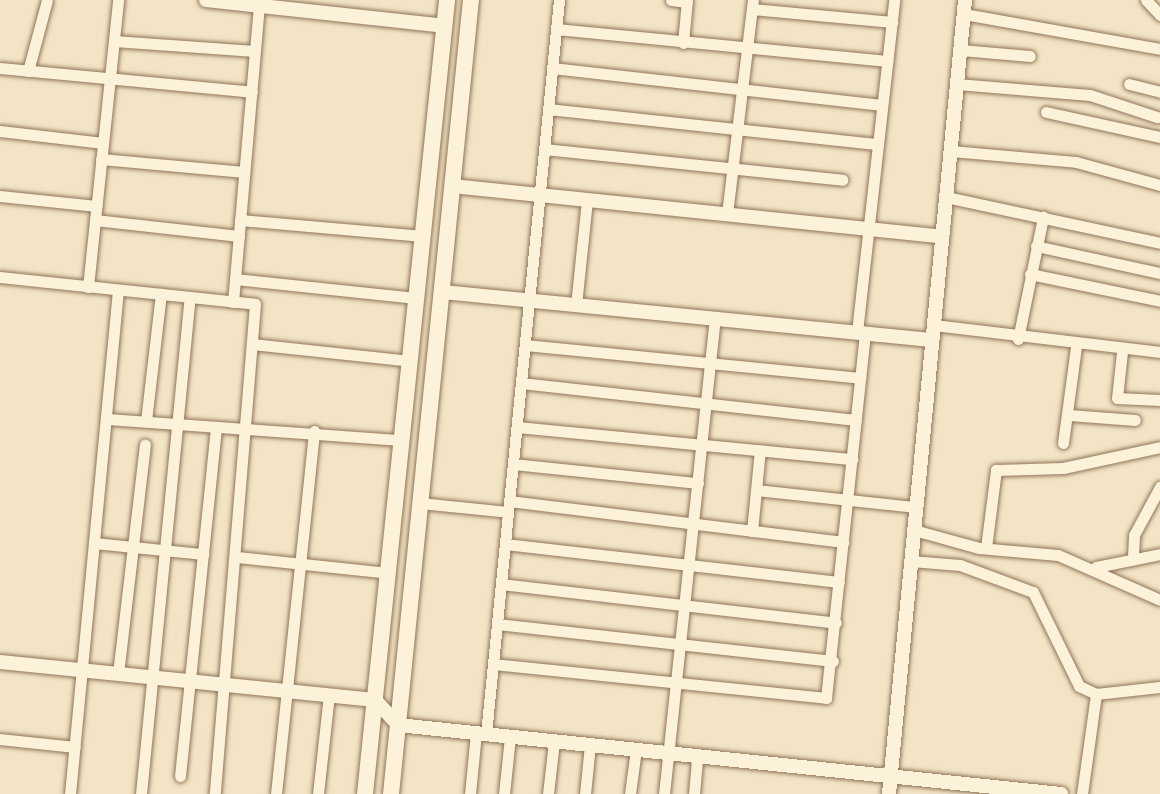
<!DOCTYPE html>
<style>
body{margin:0}
#map{position:relative;width:1160px;height:794px;overflow:hidden;background:#f2e4c5;font-family:Merriweather,serif}
div>[style]{position:absolute}
.roads{filter:drop-shadow(0 0 2px #907459) drop-shadow(0 0 2px #907459)}
.minor>*{height:11px;margin:-5.5px;padding:0 5.5px;transform-origin:5.5px;border-radius:5.5px;background:#fcf1d9}
.tertiary>*{height:14px;margin:-7px;padding:0 7px;transform-origin:7px;border-radius:7px;background:#fcf1d9}
.secondary>*{height:16px;margin:-8px;padding:0 8px;transform-origin:8px;border-radius:8px;background:#fcf1d9}
span{translate:-50% -50%;white-space:nowrap;text-align:center;line-height:1.15;-webkit-text-stroke:6px #f9eed5;paint-order:stroke}
</style>
<div id="map">
<div class="roads">
<div class="minor">
<div style="left:671px;top:0;width:16px;rotate:7deg"></div>
<div style="left:1146px;top:0;width:21px;rotate:47deg"></div>
<div style="left:752px;top:9px;width:141px;rotate:5.3deg"></div>
<div style="left:964px;top:14px;width:199px;rotate:10.1deg"></div>
<div style="left:556px;top:29px;width:333px;rotate:5.5deg"></div>
<div style="left:114px;top:41px;width:141px;rotate:4.1deg"></div>
<div style="left:683px;top:43px;width:43px;rotate:-84.7deg"></div>
<div style="left:961px;top:50px;width:69px;rotate:5deg"></div>
<div style="left:0;top:68px;width:253px;rotate:5.4deg"></div>
<div style="left:552px;top:68px;width:332px;rotate:6.4deg"></div>
<div style="left:28px;top:71px;width:73px;rotate:-75deg"></div>
<div style="left:957px;top:84px;width:133px;rotate:4.7deg"></div>
<div style="left:1090px;top:95px;width:71px;rotate:18.2deg"></div>
<div style="left:1129px;top:84px;width:32px;rotate:14deg"></div>
<div style="left:548px;top:109px;width:332px;rotate:6.1deg"></div>
<div style="left:1046px;top:112px;width:117px;rotate:12.4deg"></div>
<div style="left:0;top:131px;width:104px;rotate:6.6deg"></div>
<div style="left:544px;top:149px;width:300px;rotate:5.9deg"></div>
<div style="left:951px;top:151px;width:125px;rotate:5deg"></div>
<div style="left:1076px;top:162px;width:87px;rotate:15.3deg"></div>
<div style="left:101px;top:159px;width:144px;rotate:5.2deg"></div>
<div style="left:0;top:196px;width:97px;rotate:5.9deg"></div>
<div style="left:946px;top:197px;width:219px;rotate:12.1deg"></div>
<div style="left:727px;top:214px;width:216px;rotate:-83.1deg"></div>
<div style="left:95px;top:220px;width:145px;rotate:6.3deg"></div>
<div style="left:240px;top:220px;width:184px;rotate:5deg"></div>
<div style="left:1036px;top:246px;width:127px;rotate:12.3deg"></div>
<div style="left:1030px;top:274px;width:133px;rotate:11.7deg"></div>
<div style="left:0;top:277px;width:256px;rotate:6deg"></div>
<div style="left:255px;top:304px;width:492px;rotate:94.7deg"></div>
<div style="left:235px;top:279px;width:182px;rotate:6deg"></div>
<div style="left:88px;top:287px;width:289px;rotate:-84deg"></div>
<div style="left:233px;top:302px;width:297px;rotate:-85deg"></div>
<div style="left:576px;top:305px;width:106px;rotate:-84deg"></div>
<div style="left:934px;top:325px;width:228px;rotate:6.8deg"></div>
<div style="left:857px;top:332px;width:334px;rotate:-83.6deg"></div>
<div style="left:1018px;top:339px;width:125px;rotate:-78.4deg"></div>
<div style="left:252px;top:344px;width:159px;rotate:6.1deg"></div>
<div style="left:525px;top:345px;width:337px;rotate:5.6deg"></div>
<div style="left:1122px;top:352px;width:46px;rotate:96.2deg"></div>
<div style="left:1117px;top:398px;width:43px;rotate:2.7deg"></div>
<div style="left:521px;top:383px;width:337px;rotate:6.3deg"></div>
<div style="left:1069px;top:415px;width:66px;rotate:4.3deg"></div>
<div style="left:106px;top:419px;width:297px;rotate:4.1deg"></div>
<div style="left:146px;top:421px;width:128px;rotate:-83.3deg"></div>
<div style="left:517px;top:427px;width:337px;rotate:5.5deg"></div>
<div style="left:1063px;top:443px;width:97px;rotate:-82.3deg"></div>
<div style="left:513px;top:464px;width:186px;rotate:5.9deg"></div>
<div style="left:756px;top:490px;width:161px;rotate:6.1deg"></div>
<div style="left:509px;top:501px;width:337px;rotate:7deg"></div>
<div style="left:420px;top:503px;width:88px;rotate:5.8deg"></div>
<div style="left:914px;top:530px;width:67px;rotate:15.5deg"></div>
<div style="left:979px;top:548px;width:79px;rotate:5.1deg"></div>
<div style="left:1058px;top:555px;width:111px;rotate:23.8deg"></div>
<div style="left:752px;top:531px;width:81px;rotate:-84.4deg"></div>
<div style="left:94px;top:543px;width:110px;rotate:5.8deg"></div>
<div style="left:505px;top:544px;width:336px;rotate:6.5deg"></div>
<div style="left:986px;top:548px;width:79px;rotate:-82.7deg"></div>
<div style="left:996px;top:470px;width:67px;rotate:-1.7deg"></div>
<div style="left:1063px;top:468px;width:99px;rotate:-12.2deg"></div>
<div style="left:1133px;top:556px;width:21px;rotate:-87deg"></div>
<div style="left:1134px;top:535px;width:55px;rotate:-61.6deg"></div>
<div style="left:237px;top:557px;width:152px;rotate:6deg"></div>
<div style="left:911px;top:561px;width:49px;rotate:4.7deg"></div>
<div style="left:960px;top:565px;width:78px;rotate:20.3deg"></div>
<div style="left:1033px;top:592px;width:105px;rotate:63.9deg"></div>
<div style="left:1079px;top:686px;width:19px;rotate:25deg"></div>
<div style="left:1096px;top:694px;width:64px;rotate:-6.2deg"></div>
<div style="left:1096px;top:567px;width:65px;rotate:-11.5deg"></div>
<div style="left:501px;top:584px;width:337px;rotate:6.6deg"></div>
<div style="left:497px;top:624px;width:338px;rotate:6.3deg"></div>
<div style="left:493px;top:664px;width:335px;rotate:5.8deg"></div>
<div style="left:826px;top:698px;width:368px;rotate:-83.9deg"></div>
<div style="left:118px;top:674px;width:231px;rotate:-83.3deg"></div>
<div style="left:486px;top:734px;width:738px;rotate:-84.32deg"></div>
<div style="left:0;top:739px;width:75px;rotate:6.1deg"></div>
<div style="left:180px;top:776px;width:351px;rotate:-84.1deg"></div>
<div style="left:70px;top:794px;width:506px;rotate:-84.56deg"></div>
<div style="left:141px;top:794px;width:499px;rotate:-84.4deg"></div>
<div style="left:276px;top:794px;width:365px;rotate:-84deg"></div>
<div style="left:318px;top:794px;width:100px;rotate:-83.7deg"></div>
<div style="left:470px;top:794px;width:61px;rotate:-84.4deg"></div>
<div style="left:504px;top:794px;width:57px;rotate:-84deg"></div>
<div style="left:548px;top:794px;width:53px;rotate:-83.5deg"></div>
<div style="left:585px;top:794px;width:49px;rotate:-84.2deg"></div>
<div style="left:630px;top:794px;width:45px;rotate:-82.4deg"></div>
<div style="left:664px;top:794px;width:479px;rotate:-83.9deg"></div>
<div style="left:694px;top:794px;width:38px;rotate:-85deg"></div>
<div style="left:1082px;top:794px;width:101px;rotate:-82deg"></div>
</div>
<div class="tertiary">
<div style="left:206px;top:0;width:239px;rotate:6.2deg"></div>
<div style="left:452px;top:186px;width:493px;rotate:5.9deg"></div>
<div style="left:442px;top:292px;width:492px;rotate:5.6deg"></div>
<div style="left:0;top:662px;width:377px;rotate:5.8deg"></div>
<div style="left:375px;top:700px;width:34px;rotate:47deg"></div>
<div style="left:398px;top:725px;width:667px;rotate:5.94deg"></div>
<div style="left:889px;top:794px;width:798px;rotate:-84.53deg"></div>
</div>
<div class="secondary">
<div style="left:365px;top:794px;width:798px;rotate:-84.1deg"></div>
<div style="left:391px;top:794px;width:798px;rotate:-84.25deg"></div>
</div>
</div>
</div>
